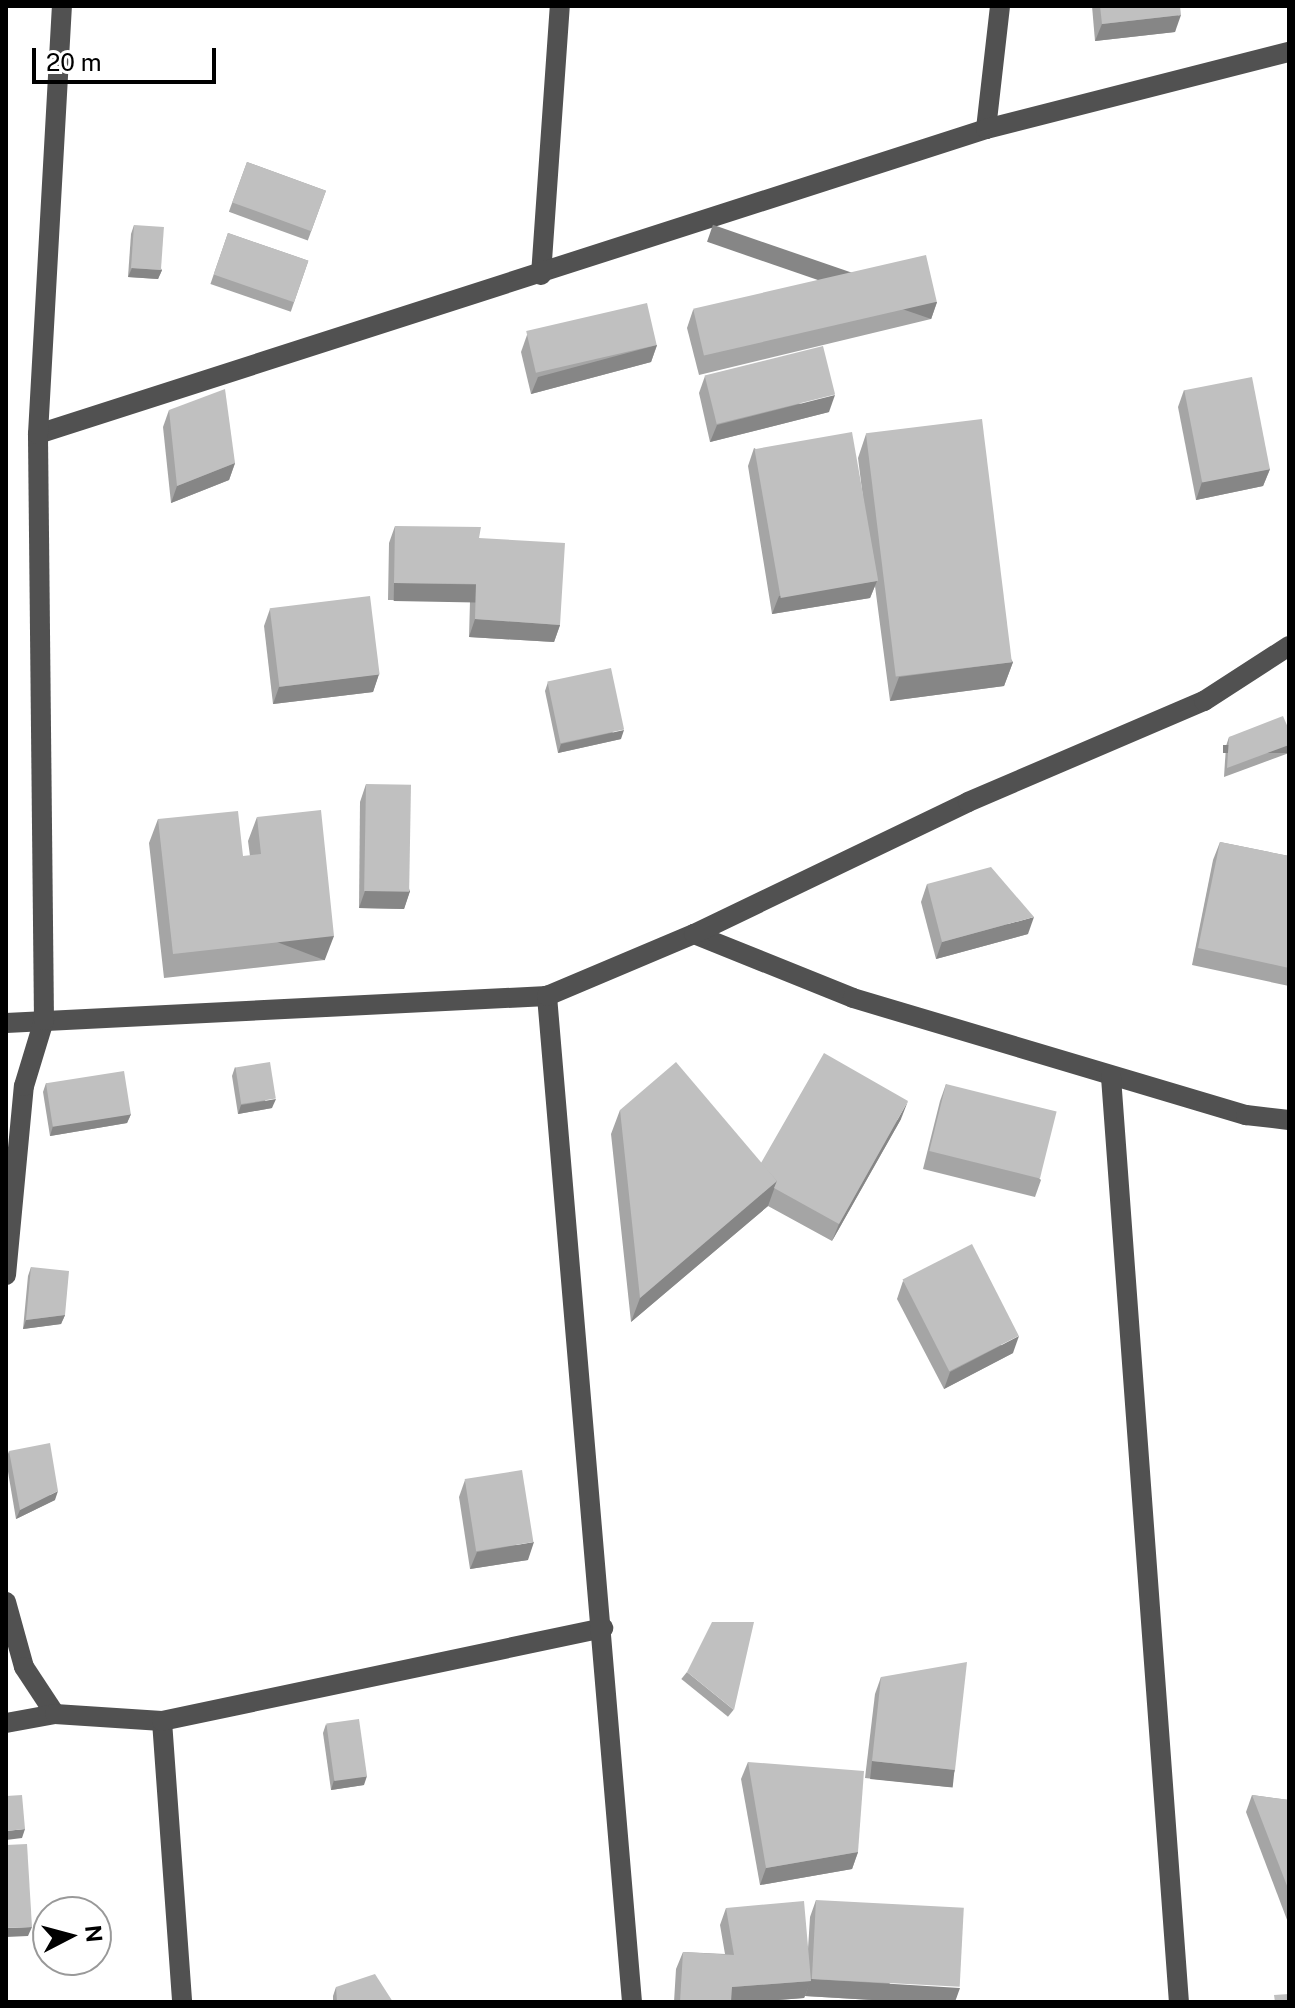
<!DOCTYPE html>
<style>
body{margin:0}
#map{position:relative;width:1295px;height:2008px;overflow:hidden;background:#fff;font-family:"Public Sans",sans-serif}
div>[style]{position:absolute}
.minor>*{height:20px;margin:-10px;padding:0 10px;transform-origin:10px;border-radius:10px;background:#515151}
.wall>*{inset:0;background:#a5a5a5;transform-origin:0 0}
.shaded-wall>*{inset:0;background:#868686;transform-origin:0 0}
.building>*{inset:0;background:#c0c0c0;transform-origin:0 0}
span{translate:-50% -50%;white-space:nowrap;text-align:center;line-height:1.15;-webkit-text-stroke:8px #fff;paint-order:stroke}
.frame{position:absolute;inset:0;border:8px solid #000;pointer-events:none}
.north{position:absolute;left:32px;top:1896px;width:80px;height:80px;box-sizing:border-box;background:#fff;border:2px solid #999;border-radius:50%;rotate:84deg;font-size:22px;font-weight:700;line-height:32px;text-align:center;color:#000}
.north::after{content:'';display:block;margin:auto;width:28px;height:36px;background:#000;clip-path:polygon(50% 0,100% 100%,50% 72%,0 100%)}
.scale{position:absolute;left:32px;top:48px;width:184px;height:36px;box-sizing:border-box;border:4px solid #000;border-top:0;padding-left:10px;font-size:24px;line-height:28px;white-space:nowrap;color:#000;-webkit-text-stroke:6px #fff;paint-order:stroke}
</style>
<div id="map">
<div class="minor">
<div style="left:986px;top:129px;width:124px;rotate:-83.5deg"></div>
<div style="left:541px;top:275px;width:270px;rotate:-86deg"></div>
<div style="left:38px;top:434px;width:996px;rotate:-17.83deg"></div>
<div style="left:986px;top:129px;width:313px;rotate:-14.3deg"></div>
<div style="left:694px;top:934px;width:171px;rotate:21.9deg"></div>
<div style="left:853px;top:998px;width:410px;rotate:16.6deg"></div>
<div style="left:1246px;top:1115px;width:43px;rotate:6.6deg"></div>
<div style="left:6px;top:1023px;width:542px;rotate:-2.86deg"></div>
<div style="left:1111px;top:1077px;width:927px;rotate:85.8deg"></div>
<div style="left:6px;top:1275px;width:190px;rotate:-84.6deg"></div>
<div style="left:24px;top:1086px;width:69px;rotate:-73.1deg"></div>
<div style="left:44px;top:1020px;width:586px;rotate:-90.59deg"></div>
<div style="left:38px;top:434px;width:429px;rotate:-86.8deg"></div>
<div style="left:6px;top:1602px;width:67px;rotate:74.5deg"></div>
<div style="left:24px;top:1667px;width:56px;rotate:56.6deg"></div>
<div style="left:162px;top:1721px;width:282px;rotate:85.9deg"></div>
<div style="left:6px;top:1723px;width:50px;rotate:-10.4deg"></div>
<div style="left:55px;top:1714px;width:107px;rotate:3.7deg"></div>
<div style="left:162px;top:1721px;width:451px;rotate:-11.9deg"></div>
<div style="left:632px;top:2002px;width:1010px;rotate:-94.83deg"></div>
<div style="left:547px;top:996px;width:160px;rotate:-22.9deg"></div>
<div style="left:694px;top:934px;width:304px;rotate:-25.7deg"></div>
<div style="left:968px;top:802px;width:257px;rotate:-23.2deg"></div>
<div style="left:1204px;top:701px;width:101px;rotate:-32.9deg"></div>
</div>
<div class="wall">
<div style="clip-path:polygon(1092px 6px,1180px 6px,1175px 32px,1095px 41px)"></div>
<div style="left:247px;top:162px;width:84px;height:53px;rotate:20deg"></div>
<div style="clip-path:polygon(134px 225px,162px 270px,158px 279px,128px 277px,131px 234px)"></div>
<div style="left:228px;top:233px;width:85px;height:54px;rotate:19deg"></div>
<div style="clip-path:polygon(937px 302px,931px 319px,699px 375px,687px 328px,693px 310px)"></div>
<div style="clip-path:polygon(527px 335px,657px 345px,651px 362px,531px 394px,521px 352px)"></div>
<div style="clip-path:polygon(705px 376px,829px 412px,710px 442px,699px 393px)"></div>
<div style="clip-path:polygon(1184px 390px,1270px 469px,1263px 486px,1196px 500px,1178px 407px)"></div>
<div style="clip-path:polygon(169px 410px,235px 463px,229px 480px,171px 503px,163px 427px)"></div>
<div style="clip-path:polygon(866px 434px,1013px 662px,1004px 686px,890px 701px,875px 586px,870px 598px,772px 614px,748px 466px,754px 448px,864px 506px,858px 458px)"></div>
<div style="clip-path:polygon(395px 526px,479px 538px,560px 625px,554px 642px,469px 637px,470px 601px,388px 600px,389px 543px)"></div>
<div style="clip-path:polygon(270px 609px,379px 674px,373px 692px,273px 704px,264px 626px)"></div>
<div style="clip-path:polygon(548px 682px,621px 739px,558px 753px,545px 691px)"></div>
<div style="clip-path:polygon(1289px 730px,1289px 753px,1224px 777px,1226px 746px,1229px 737px)"></div>
<div style="clip-path:polygon(366px 784px,410px 891px,404px 909px,359px 908px,360px 802px)"></div>
<div style="clip-path:polygon(257px 817px,325px 960px,164px 978px,149px 843px,158px 819px,243px 856px,250px 856px,248px 841px)"></div>
<div style="clip-path:polygon(1220px 842px,1289px 856px,1289px 986px,1192px 965px,1213px 860px)"></div>
<div style="clip-path:polygon(927px 884px,1028px 934px,936px 959px,921px 902px)"></div>
<div style="clip-path:polygon(235px 1067px,272px 1108px,238px 1114px,232px 1076px)"></div>
<div style="clip-path:polygon(46px 1083px,131px 1114px,127px 1123px,50px 1136px,43px 1092px)"></div>
<div style="clip-path:polygon(946px 1084px,1041px 1180px,1035px 1197px,923px 1169px,940px 1101px)"></div>
<div style="clip-path:polygon(620px 1110px,761px 1163px,901px 1119px,832px 1241px,768px 1206px,631px 1322px,611px 1134px)"></div>
<div style="clip-path:polygon(31px 1267px,65px 1315px,61px 1324px,23px 1329px,28px 1276px)"></div>
<div style="clip-path:polygon(903px 1281px,1013px 1353px,944px 1389px,897px 1299px)"></div>
<div style="clip-path:polygon(9px 1451px,55px 1500px,16px 1519px,6px 1460px)"></div>
<div style="clip-path:polygon(465px 1480px,528px 1560px,470px 1569px,459px 1497px)"></div>
<div style="left:687px;top:1672px;width:60px;height:9px;rotate:39deg"></div>
<div style="clip-path:polygon(881px 1677px,955px 1770px,949px 1787px,865px 1778px,875px 1694px)"></div>
<div style="clip-path:polygon(326px 1724px,364px 1785px,331px 1790px,323px 1733px)"></div>
<div style="clip-path:polygon(748px 1762px,858px 1852px,852px 1869px,760px 1885px,741px 1779px)"></div>
<div style="clip-path:polygon(1252px 1795px,1289px 1800px,1289px 1925px,1246px 1812px)"></div>
<div style="clip-path:polygon(816px 1900px,906px 2002px,805px 1996px,804px 1998px,754px 2002px,674px 2002px,676px 1969px,683px 1952px,725px 1954px,720px 1925px,726px 1908px,808px 1949px,810px 1917px)"></div>
<div style="clip-path:polygon(336px 1987px,393px 2002px,333px 2002px,333px 1996px)"></div>
</div>
<div class="shaded-wall">
<div style="clip-path:polygon(1181px 15px,1175px 32px,1095px 41px,1102px 24px)"></div>
<div style="clip-path:polygon(132px 268px,162px 270px,158px 279px,128px 277px)"></div>
<div style="left:937px;top:302px;width:18px;height:237px;rotate:109deg"></div>
<div style="clip-path:polygon(657px 345px,651px 362px,531px 394px,538px 377px)"></div>
<div style="clip-path:polygon(835px 395px,829px 412px,710px 442px,717px 425px)"></div>
<div style="clip-path:polygon(235px 463px,229px 480px,171px 503px,177px 486px)"></div>
<div style="clip-path:polygon(1270px 469px,1263px 486px,1196px 500px,1202px 482px)"></div>
<div style="clip-path:polygon(877px 581px,870px 598px,772px 614px,779px 596px)"></div>
<div style="left:394px;top:583px;width:82px;height:18px;rotate:1deg"></div>
<div style="clip-path:polygon(475px 619px,560px 625px,554px 642px,469px 637px)"></div>
<div style="clip-path:polygon(1013px 662px,1004px 686px,890px 701px,899px 677px)"></div>
<div style="clip-path:polygon(379px 674px,373px 692px,273px 704px,279px 687px)"></div>
<div style="clip-path:polygon(624px 730px,621px 739px,558px 753px,561px 744px)"></div>
<div style="left:1289px;top:745px;width:8px;height:66px;rotate:90deg"></div>
<div style="clip-path:polygon(365px 891px,410px 891px,404px 909px,359px 908px)"></div>
<div style="clip-path:polygon(1034px 917px,1028px 934px,936px 959px,942px 942px)"></div>
<div style="left:334px;top:936px;width:26px;height:162px;rotate:111deg"></div>
<div style="clip-path:polygon(276px 1099px,272px 1108px,238px 1114px,241px 1105px)"></div>
<div style="clip-path:polygon(908px 1101px,901px 1119px,832px 1241px,839px 1224px)"></div>
<div style="clip-path:polygon(131px 1114px,127px 1123px,50px 1136px,53px 1126px)"></div>
<div style="clip-path:polygon(777px 1181px,768px 1206px,631px 1322px,640px 1298px)"></div>
<div style="clip-path:polygon(65px 1315px,61px 1324px,23px 1329px,26px 1320px)"></div>
<div style="clip-path:polygon(1019px 1336px,1013px 1353px,944px 1389px,950px 1372px)"></div>
<div style="clip-path:polygon(58px 1491px,55px 1500px,16px 1519px,20px 1510px)"></div>
<div style="clip-path:polygon(534px 1542px,528px 1560px,470px 1569px,477px 1552px)"></div>
<div style="left:872px;top:1761px;width:83px;height:18px;rotate:6deg"></div>
<div style="clip-path:polygon(367px 1776px,364px 1785px,331px 1790px,334px 1780px)"></div>
<div style="clip-path:polygon(25px 1829px,22px 1838px,6px 1840px,6px 1831px)"></div>
<div style="clip-path:polygon(858px 1852px,852px 1869px,760px 1885px,766px 1868px)"></div>
<div style="clip-path:polygon(32px 1927px,28px 1936px,6px 1937px,6px 1928px)"></div>
<div style="clip-path:polygon(811px 1979px,960px 1988px,955px 2002px,906px 2002px,805px 1996px)"></div>
<div style="clip-path:polygon(811px 1981px,804px 1998px,754px 2002px,727px 2002px,732px 1987px)"></div>
</div>
<div class="building">
<div style="clip-path:polygon(1100px 6px,1180px 6px,1181px 15px,1102px 24px)"></div>
<div style="left:247px;top:162px;width:84px;height:43px;rotate:20deg"></div>
<div style="left:134px;top:225px;width:30px;height:43px;rotate:4deg"></div>
<div style="left:228px;top:233px;width:85px;height:44px;rotate:19deg"></div>
<div style="left:926px;top:255px;width:48px;height:239px;rotate:77deg"></div>
<div style="left:647px;top:303px;width:43px;height:124px;rotate:77deg"></div>
<div style="left:823px;top:346px;width:50px;height:122px;rotate:76deg"></div>
<div style="left:1252px;top:377px;width:94px;height:69px;rotate:79deg"></div>
<div style="clip-path:polygon(225px 389px,235px 463px,177px 486px,169px 410px)"></div>
<div style="left:982px;top:419px;width:245px;height:117px;rotate:83deg"></div>
<div style="left:852px;top:432px;width:151px;height:99px;rotate:80deg"></div>
<div style="clip-path:polygon(395px 526px,481px 527px,479px 538px,565px 543px,560px 625px,475px 619px,476px 584px,394px 583px)"></div>
<div style="left:370px;top:596px;width:79px;height:101px;rotate:83deg"></div>
<div style="left:611px;top:668px;width:63px;height:65px;rotate:78deg"></div>
<div style="clip-path:polygon(1283px 716px,1289px 730px,1289px 745px,1227px 768px,1229px 737px)"></div>
<div style="left:366px;top:784px;width:45px;height:107px;rotate:1deg"></div>
<div style="clip-path:polygon(321px 810px,334px 936px,173px 954px,158px 819px,238px 811px,243px 856px,261px 854px,257px 817px)"></div>
<div style="clip-path:polygon(1220px 842px,1289px 856px,1289px 968px,1198px 948px)"></div>
<div style="clip-path:polygon(991px 867px,1034px 917px,942px 942px,927px 884px)"></div>
<div style="clip-path:polygon(824px 1053px,908px 1101px,839px 1224px,774px 1188px,777px 1181px,761px 1163px)"></div>
<div style="left:270px;top:1062px;width:37px;height:35px;rotate:81deg"></div>
<div style="clip-path:polygon(676px 1062px,777px 1181px,640px 1298px,620px 1110px)"></div>
<div style="left:124px;top:1071px;width:44px;height:79px;rotate:81deg"></div>
<div style="left:946px;top:1084px;width:114px;height:69px;rotate:14deg"></div>
<div style="left:972px;top:1244px;width:103px;height:78px;rotate:63deg"></div>
<div style="clip-path:polygon(31px 1267px,69px 1271px,65px 1315px,26px 1320px)"></div>
<div style="clip-path:polygon(50px 1443px,58px 1491px,20px 1510px,9px 1451px)"></div>
<div style="left:522px;top:1470px;width:73px;height:58px;rotate:81deg"></div>
<div style="clip-path:polygon(712px 1622px,754px 1622px,734px 1710px,687px 1672px)"></div>
<div style="clip-path:polygon(967px 1662px,955px 1770px,872px 1761px,881px 1677px)"></div>
<div style="left:359px;top:1719px;width:58px;height:33px;rotate:82deg"></div>
<div style="clip-path:polygon(748px 1762px,864px 1771px,858px 1852px,766px 1868px)"></div>
<div style="clip-path:polygon(22px 1795px,25px 1829px,6px 1831px,6px 1796px)"></div>
<div style="clip-path:polygon(1252px 1795px,1289px 1800px,1289px 1891px)"></div>
<div style="clip-path:polygon(27px 1844px,32px 1927px,6px 1928px,6px 1845px)"></div>
<div style="left:816px;top:1900px;width:148px;height:79px;rotate:3deg"></div>
<div style="clip-path:polygon(804px 1901px,811px 1981px,732px 1987px,731px 2002px,680px 2002px,683px 1952px,734px 1955px,726px 1908px)"></div>
<div style="clip-path:polygon(375px 1974px,393px 2002px,337px 2002px,336px 1987px)"></div>
<div style="clip-path:polygon(1289px 1994px,1289px 2002px,1275px 2002px,1274px 1995px)"></div>
</div>
<div class="frame"></div>
<div class="north">N</div>
<div class="scale">20 m</div>
</div>
